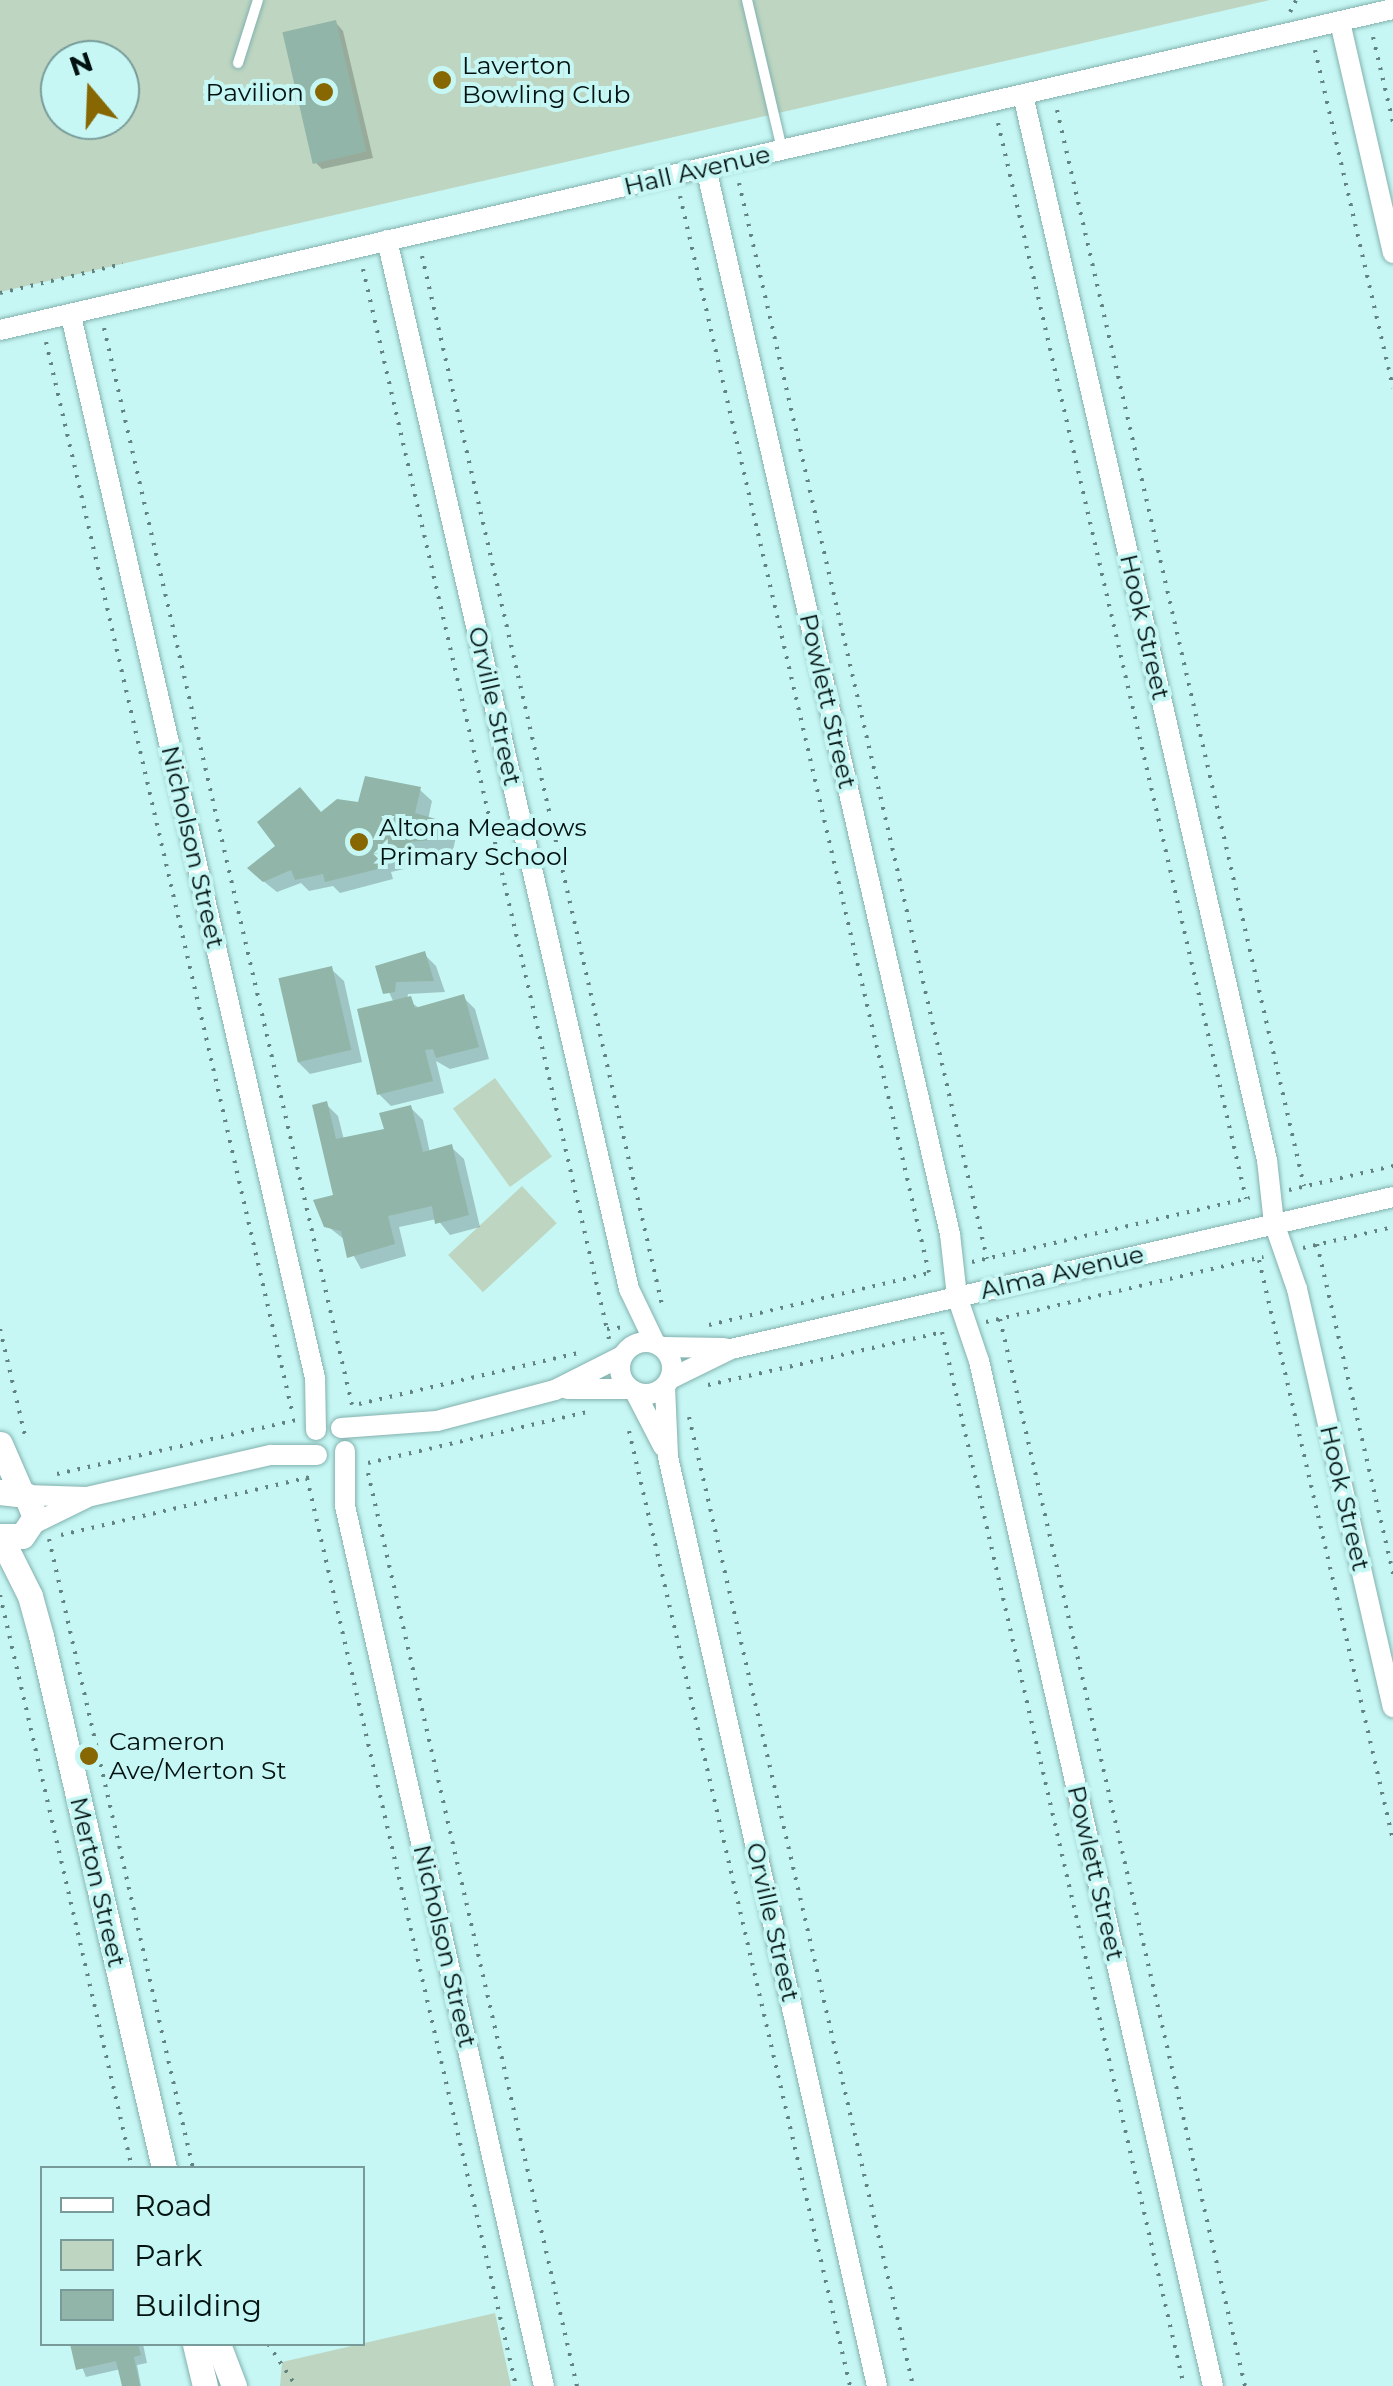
<!DOCTYPE html>
<style>
body{margin:0}
#map{position:relative;width:1393px;height:2386px;overflow:hidden;background:#c6f7f4;font-family:Montserrat,sans-serif}
div>[style]{position:absolute}
.green>*{inset:0;background:#bed6c1;transform-origin:0 0}
.shadow>*{inset:0;background:#0003}
.building>*{inset:0;background:#91b5a8;transform-origin:0 0}
.path>*{height:4px;margin-top:-2px;transform-origin:0;background:repeating-linear-gradient(90deg,#638381 0 2.5px,transparent 0 10.5px)}
.roads{filter:drop-shadow(0 0 2px #83b1ae) drop-shadow(0 0 2px #83b1ae)}
.service>*{height:10px;margin:-5px;padding:0 5px;transform-origin:5px;border-radius:5px;background:#fff}
.minor>*{height:20px;margin:-10px;padding:0 10px;transform-origin:10px;border-radius:10px;background:#fff}
.minor>.ring{margin:-10px;padding:0;box-sizing:content-box;background:none;border:20px solid #fff;border-radius:50%}
.tertiary>*{height:25px;margin:-12.5px;padding:0 12.5px;transform-origin:12.5px;border-radius:12.5px;background:#fff}
.dots>*{width:28px;height:28px;translate:-50% -50%;box-sizing:border-box;border:5px solid #c6f7f4;border-radius:50%}
span{translate:-50% -50%;white-space:nowrap;text-align:center;line-height:1.15;-webkit-text-stroke:8px #c6f7f4;paint-order:stroke}
.poi-label{font-size:25px;color:#021211}
.left{translate:0 -50%;text-align:left}
.right{translate:-100% -50%;text-align:right}
.street-label{font-size:25px;color:#021211}
.legend{position:absolute;left:40px;top:2166px;width:325px;height:180px;box-sizing:border-box;background:#c6f7f4;border:2px solid #789b99;margin:0;padding:12px 18px;list-style:none;font-size:30px;color:#021211}
.legend li{display:flex;align-items:center;gap:20px;height:50px}
.legend b{width:50px;border:2px solid #789b99}
.north{position:absolute;left:40px;top:40px;width:100px;height:100px;box-sizing:border-box;background:#c6f7f4;border:2px solid #789b99;border-radius:50%;rotate:341deg;font-size:28px;font-weight:700;line-height:40px;text-align:center;color:#021211}
.north::after{content:'';display:block;margin:auto;width:35px;height:45px;background:#866701;clip-path:polygon(50% 0,100% 100%,50% 72%,0 100%)}
</style>
<div id="map">
<div class="green">
<div style="clip-path:polygon(evenodd,0 0,1270px 0,0 292px,0 0,60px 60px,120px 60px,120px 120px,60px 120px,60px 60px)"></div>
<div style="left:495px;top:1078px;width:97px;height:52px;rotate:54deg"></div>
<div style="left:522px;top:1186px;width:51px;height:101px;rotate:47deg"></div>
<div style="clip-path:polygon(495px 2313px,511px 2386px,280px 2386px,282px 2362px)"></div>
</div>
<div class="shadow">
<div style="clip-path:polygon(336px 23px,343px 31px,373px 158px,322px 169px,314px 161px)"></div>
<div style="clip-path:polygon(419px 789px,432px 801px,428px 820px,456px 837px,453px 850px,419px 854px,422px 865px,391px 872px,393px 879px,340px 893px,333px 886px,309px 891px,301px 883px,277px 892px,262px 880px,322px 814px)"></div>
<div style="clip-path:polygon(424px 954px,436px 966px,445px 992px,408px 994px,407px 1000px,421px 1009px,463px 997px,475px 1009px,489px 1059px,450px 1069px,436px 1061px,444px 1093px,391px 1106px,379px 1094px,394px 1003px,378px 968px)"></div>
<div style="clip-path:polygon(331px 969px,344px 981px,362px 1062px,310px 1074px,298px 1062px)"></div>
<div style="clip-path:polygon(326px 1104px,338px 1116px,344px 1140px,388px 1131px,411px 1108px,423px 1120px,430px 1153px,451px 1147px,464px 1159px,480px 1227px,450px 1235px,437px 1219px,399px 1227px,406px 1256px,361px 1269px,345px 1240px,326px 1225px,336px 1197px)"></div>
<div style="clip-path:polygon(73px 2344px,143px 2344px,147px 2363px,137px 2365px,141px 2386px,125px 2386px,121px 2369px,86px 2377px)"></div>
</div>
<div class="building">
<div style="left:336px;top:20px;width:135px;height:55px;rotate:77deg"></div>
<div style="clip-path:polygon(365px 776px,421px 787px,415px 813px,446px 822px,441px 839px,409px 842px,412px 853px,381px 860px,382px 868px,325px 882px,323px 874px,295px 880px,291px 870px,263px 882px,247px 868px,275px 846px,257px 822px,300px 787px,321px 812px,337px 799px,358px 802px)"></div>
<div style="clip-path:polygon(425px 951px,434px 981px,396px 982px,395px 992px,383px 994px,375px 966px)"></div>
<div style="left:332px;top:966px;width:86px;height:55px;rotate:77deg"></div>
<div style="clip-path:polygon(464px 994px,479px 1047px,436px 1058px,433px 1049px,425px 1050px,433px 1081px,377px 1095px,357px 1009px,411px 996px,415px 1008px)"></div>
<div style="clip-path:polygon(327px 1101px,336px 1139px,384px 1129px,379px 1113px,411px 1105px,423px 1152px,452px 1144px,469px 1215px,435px 1224px,432px 1206px,388px 1216px,395px 1244px,347px 1258px,341px 1231px,324px 1227px,313px 1200px,333px 1195px,312px 1105px)"></div>
<div style="clip-path:polygon(70px 2344px,138px 2344px,141px 2355px,134px 2357px,140px 2386px,122px 2386px,116px 2361px,76px 2370px)"></div>
</div>
<div class="path">
<div style="left:1290px;top:12px;width:13px;rotate:-63deg"></div>
<div style="left:1373px;top:37px;width:87px;rotate:76.8deg"></div>
<div style="left:1315px;top:50px;width:347px;rotate:77deg"></div>
<div style="left:1057px;top:110px;width:1104px;rotate:77.07deg"></div>
<div style="left:998px;top:123px;width:1104px;rotate:77.02deg"></div>
<div style="left:739px;top:183px;width:1104px;rotate:77.02deg"></div>
<div style="left:680px;top:196px;width:1105px;rotate:76.98deg"></div>
<div style="left:422px;top:256px;width:1080px;rotate:77.11deg"></div>
<div style="left:363px;top:269px;width:1088px;rotate:77.04deg"></div>
<div style="left:0;top:293px;width:126px;rotate:-13.3deg"></div>
<div style="left:104px;top:328px;width:1105px;rotate:77.03deg"></div>
<div style="left:46px;top:342px;width:1101px;rotate:77.04deg"></div>
<div style="left:1289px;top:1190px;width:107px;rotate:-13deg"></div>
<div style="left:1317px;top:1244px;width:339px;rotate:77deg"></div>
<div style="left:1303px;top:1248px;width:92px;rotate:-13.1deg"></div>
<div style="left:1259px;top:1260px;width:595px;rotate:76.99deg"></div>
<div style="left:972px;top:1262px;width:285px;rotate:-13deg"></div>
<div style="left:1000px;top:1319px;width:1095px;rotate:77.07deg"></div>
<div style="left:986px;top:1322px;width:285px;rotate:-13.2deg"></div>
<div style="left:709px;top:1325px;width:230px;rotate:-13.3deg"></div>
<div style="left:0;top:1329px;width:110px;rotate:76.8deg"></div>
<div style="left:942px;top:1332px;width:1081px;rotate:77.07deg"></div>
<div style="left:609px;top:1339px;width:10px;rotate:-101deg"></div>
<div style="left:607px;top:1329px;width:19px;rotate:-6deg"></div>
<div style="left:708px;top:1385px;width:241px;rotate:-12.7deg"></div>
<div style="left:359px;top:1404px;width:225px;rotate:-13.1deg"></div>
<div style="left:689px;top:1417px;width:995px;rotate:76.98deg"></div>
<div style="left:629px;top:1431px;width:980px;rotate:76.97deg"></div>
<div style="left:368px;top:1463px;width:230px;rotate:-13.1deg"></div>
<div style="left:368px;top:1473px;width:937px;rotate:77.11deg"></div>
<div style="left:57px;top:1474px;width:245px;rotate:-12.7deg"></div>
<div style="left:307px;top:1478px;width:932px;rotate:77.04deg"></div>
<div style="left:61px;top:1535px;width:256px;rotate:-13.1deg"></div>
<div style="left:49px;top:1539px;width:645px;rotate:77.11deg"></div>
<div style="left:0;top:1595px;width:588px;rotate:77.03deg"></div>
<div style="left:268px;top:2344px;width:50px;rotate:56.3deg"></div>
</div>
<div class="roads">
<div class="service">
<div style="left:747px;top:0;width:153px;rotate:76.8deg"></div>
<div style="left:238px;top:63px;width:66px;rotate:-72.4deg"></div>
</div>
<div class="minor">
<div style="left:1340px;top:22px;width:237px;rotate:77.1deg"></div>
<div style="left:1023px;top:95px;width:1093px;rotate:77.1deg"></div>
<div style="left:1267px;top:1160px;width:63px;rotate:83.7deg"></div>
<div style="left:1274px;top:1223px;width:70px;rotate:70.8deg"></div>
<div style="left:1297px;top:1289px;width:429px;rotate:77.1deg"></div>
<div style="left:706px;top:168px;width:1094px;rotate:77.11deg"></div>
<div style="left:950px;top:1234px;width:62px;rotate:83.6deg"></div>
<div style="left:957px;top:1296px;width:69px;rotate:71.3deg"></div>
<div style="left:979px;top:1361px;width:1051px;rotate:77.14deg"></div>
<div style="left:387px;top:240px;width:1077px;rotate:77.01deg"></div>
<div style="left:629px;top:1289px;width:60px;rotate:64.3deg"></div>
<div style="left:71px;top:316px;width:1090px;rotate:77.06deg"></div>
<div style="left:315px;top:1378px;width:52px;rotate:88.9deg"></div>
<div style="left:0;top:330px;width:1430px;rotate:-12.98deg"></div>
<div class="ring" style="left:620px;top:1342px;width:32px;height:32px"></div>
<div style="left:663px;top:1347px;width:61px;rotate:0.9deg"></div>
<div style="left:670px;top:1379px;width:68px;rotate:-26.2deg"></div>
<div style="left:731px;top:1349px;width:679px;rotate:-12.93deg"></div>
<div style="left:665px;top:1387px;width:70px;rotate:87.5deg"></div>
<div style="left:668px;top:1457px;width:952px;rotate:77.32deg"></div>
<div style="left:567px;top:1389px;width:63px"></div>
<div style="left:635px;top:1392px;width:61px;rotate:62.6deg"></div>
<div style="left:341px;top:1428px;width:96px;rotate:-4.2deg"></div>
<div style="left:437px;top:1421px;width:122px;rotate:-14.7deg"></div>
<div style="left:555px;top:1390px;width:75px;rotate:-26.9deg"></div>
<div style="left:345px;top:1451px;width:55px;rotate:90deg"></div>
<div style="left:345px;top:1506px;width:902px;rotate:77.26deg"></div>
<div style="left:26px;top:1495px;width:61px;rotate:1.9deg"></div>
<div style="left:87px;top:1497px;width:189px;rotate:-12.9deg"></div>
<div style="left:271px;top:1455px;width:46px"></div>
<div style="left:33px;top:1524px;width:59px;rotate:-26.1deg"></div>
</div>
<div class="tertiary">
<div style="left:0;top:1444px;width:52px;rotate:66.4deg"></div>
<div style="left:0;top:1492px;width:26px;rotate:7deg"></div>
<div style="left:26px;top:1495px;width:24px;rotate:68deg"></div>
<div style="left:35px;top:1517px;width:23px;rotate:124deg"></div>
<div style="left:22px;top:1536px;width:22px;rotate:180deg"></div>
<div style="left:0;top:1536px;width:67px;rotate:63.4deg"></div>
<div style="left:30px;top:1596px;width:41px;rotate:74.6deg"></div>
<div style="left:41px;top:1636px;width:546px;rotate:76.98deg"></div>
<div style="left:195px;top:2344px;width:43px;rotate:76.6deg"></div>
<div style="left:218px;top:2344px;width:45px;rotate:69.1deg"></div>
</div>
</div>
<div class="dots">
<div style="left:442px;top:80px;background:#866701"></div>
<div style="left:324px;top:92px;background:#866701"></div>
<div style="left:359px;top:842px;background:#866701"></div>
<div style="left:89px;top:1756px;background:#866701"></div>
</div>
<div class="poi-label">
<span class="left" style="left:462px;top:80px">Laverton<br>Bowling Club</span>
<span class="right" style="left:304px;top:92px">Pavilion</span>
<span class="left" style="left:379px;top:842px">Altona Meadows<br>Primary School</span>
<span class="left" style="left:109px;top:1756px">Cameron<br>Ave/Merton St</span>
</div>
<div class="street-label">
<span style="left:697px;top:170px;rotate:-13deg">Hall Avenue</span>
<span style="left:1145px;top:627px;rotate:77deg">Hook Street</span>
<span style="left:828px;top:701px;rotate:77deg">Powlett Street</span>
<span style="left:495px;top:706px;rotate:77deg">Orville Street</span>
<span style="left:193px;top:847px;rotate:77deg">Nicholson Street</span>
<span style="left:1062px;top:1272px;rotate:-13deg">Alma Avenue</span>
<span style="left:1345px;top:1498px;rotate:77deg">Hook Street</span>
<span style="left:1096px;top:1873px;rotate:77deg">Powlett Street</span>
<span style="left:98px;top:1882px;rotate:77deg">Merton Street</span>
<span style="left:773px;top:1922px;rotate:77deg">Orville Street</span>
<span style="left:445px;top:1946px;rotate:77deg">Nicholson Street</span>
</div>
<ul class="legend">
<li><b style="height:12px;background:#fff"></b>Road</li>
<li><b style="height:28px;background:#bed6c1"></b>Park</li>
<li><b style="height:28px;background:#91b5a8"></b>Building</li>
</ul>
<div class="north">N</div>
</div>
